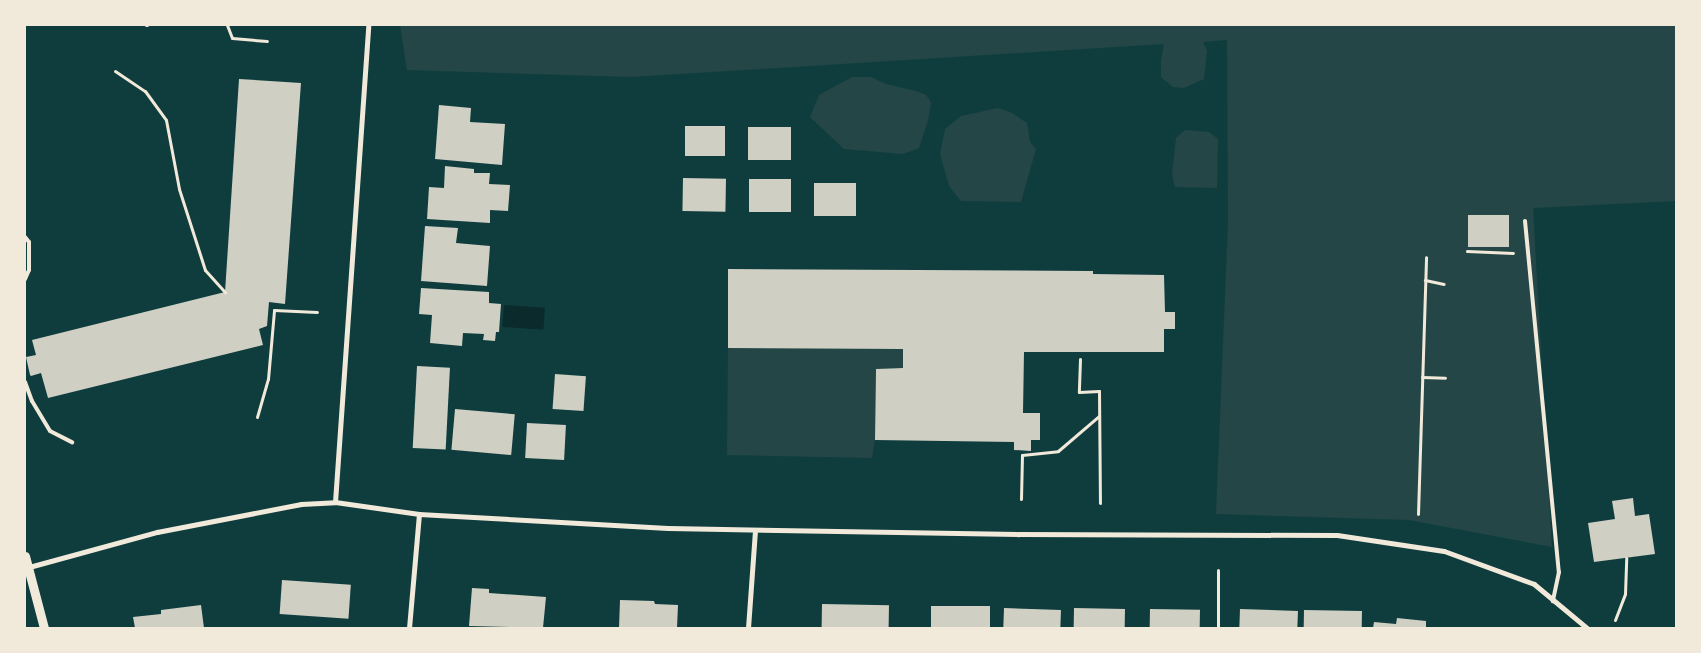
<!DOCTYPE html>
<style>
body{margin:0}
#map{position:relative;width:1701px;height:653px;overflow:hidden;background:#0f3d3e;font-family:"Fira Sans",sans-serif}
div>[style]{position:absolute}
.green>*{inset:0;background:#244646}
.water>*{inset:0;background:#0a2a2b;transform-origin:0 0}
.building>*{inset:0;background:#cfcfc3;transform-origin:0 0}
.path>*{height:3px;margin:-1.5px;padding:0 1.5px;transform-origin:1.5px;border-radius:1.5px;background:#f1e9da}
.service>*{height:4px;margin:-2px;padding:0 2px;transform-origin:2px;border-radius:2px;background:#f1e9da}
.minor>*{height:5px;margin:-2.5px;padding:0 2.5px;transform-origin:2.5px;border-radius:2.5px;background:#f1e9da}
.tertiary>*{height:9px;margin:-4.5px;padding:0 4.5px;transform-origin:4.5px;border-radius:4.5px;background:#f1e9da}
span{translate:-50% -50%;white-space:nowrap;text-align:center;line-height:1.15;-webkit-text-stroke:5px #f1e9da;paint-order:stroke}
.frame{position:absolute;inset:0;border:26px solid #f1e9da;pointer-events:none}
</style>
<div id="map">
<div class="green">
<div style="clip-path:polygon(400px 25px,1676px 25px,1676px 201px,1533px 208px,1552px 547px,1409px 520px,1216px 514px,1228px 223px,1227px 40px,1203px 42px,1207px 51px,1204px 79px,1184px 88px,1173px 87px,1161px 77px,1161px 60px,1164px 44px,631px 77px,407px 70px)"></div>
<div style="clip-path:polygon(852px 77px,871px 77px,886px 84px,916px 91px,926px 95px,931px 102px,928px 121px,919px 148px,903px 154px,844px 149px,810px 117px,819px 95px)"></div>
<div style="clip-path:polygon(998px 108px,1012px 113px,1027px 123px,1030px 142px,1036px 149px,1021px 202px,961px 201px,949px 186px,940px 154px,945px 129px,961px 116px)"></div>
<div style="clip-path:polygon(1185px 130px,1209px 132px,1218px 139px,1217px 188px,1175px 187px,1172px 174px,1176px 138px)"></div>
<div style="clip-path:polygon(728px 348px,903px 349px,903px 368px,876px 369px,875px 440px,872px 458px,727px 455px)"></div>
</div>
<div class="water">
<div style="left:504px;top:305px;width:41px;height:22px;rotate:4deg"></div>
</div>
<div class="building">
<div style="clip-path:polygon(239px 79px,301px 83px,285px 304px,269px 302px,267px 326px,259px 329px,263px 345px,48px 398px,41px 373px,31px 376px,30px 375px,26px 357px,36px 355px,32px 340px,225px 292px)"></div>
<div style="clip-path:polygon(439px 105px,471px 108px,470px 122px,505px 124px,502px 165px,435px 159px)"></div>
<div style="left:685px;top:126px;width:40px;height:30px"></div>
<div style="left:748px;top:127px;width:43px;height:33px"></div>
<div style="clip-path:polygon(445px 166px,474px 169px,474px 173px,490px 173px,489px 184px,510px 185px,508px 211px,490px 210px,490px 223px,427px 219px,429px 187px,444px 188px)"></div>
<div style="left:683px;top:178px;width:43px;height:33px;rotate:1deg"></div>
<div style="left:749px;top:179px;width:42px;height:33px"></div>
<div style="left:814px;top:183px;width:42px;height:33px"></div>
<div style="left:1468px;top:215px;width:41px;height:32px"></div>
<div style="clip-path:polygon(425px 226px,458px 228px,456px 243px,490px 246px,487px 286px,421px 281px)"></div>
<div style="clip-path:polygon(728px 269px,1089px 271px,1093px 271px,1093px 274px,1164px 275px,1165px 312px,1175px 312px,1175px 329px,1164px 329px,1164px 352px,1024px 352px,1023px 413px,1040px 413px,1040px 440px,1031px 440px,1031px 451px,1014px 450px,1014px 442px,875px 440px,876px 369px,903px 368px,903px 349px,728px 348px)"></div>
<div style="clip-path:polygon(421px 288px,489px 292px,489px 303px,501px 304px,499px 332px,496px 332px,495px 341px,483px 340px,484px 334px,463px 333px,462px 346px,430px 343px,432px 315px,419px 314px)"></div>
<div style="left:417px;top:366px;width:33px;height:82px;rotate:3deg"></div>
<div style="left:555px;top:374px;width:31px;height:35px;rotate:4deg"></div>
<div style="left:455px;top:409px;width:60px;height:41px;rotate:5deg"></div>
<div style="left:527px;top:423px;width:39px;height:35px;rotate:3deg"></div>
<div style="clip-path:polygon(1633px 498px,1635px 516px,1649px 514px,1655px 554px,1594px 562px,1588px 523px,1615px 519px,1612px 501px)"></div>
<div style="left:282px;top:580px;width:69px;height:34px;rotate:4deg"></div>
<div style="clip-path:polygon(472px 588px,489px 589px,489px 593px,546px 597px,543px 628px,469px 626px)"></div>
<div style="clip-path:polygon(620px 600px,654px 601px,655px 604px,678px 605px,677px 628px,619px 628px)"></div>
<div style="left:822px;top:604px;width:67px;height:24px;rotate:1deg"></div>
<div style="clip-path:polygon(201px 605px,204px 628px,135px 628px,133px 617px,161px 614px,161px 610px)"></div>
<div style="left:931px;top:606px;width:59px;height:22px"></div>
<div style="left:1004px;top:608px;width:57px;height:20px;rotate:2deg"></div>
<div style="left:1074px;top:608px;width:51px;height:20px;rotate:1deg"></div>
<div style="left:1150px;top:609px;width:50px;height:19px;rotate:1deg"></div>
<div style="left:1240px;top:609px;width:58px;height:19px;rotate:2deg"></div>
<div style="left:1304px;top:610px;width:58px;height:18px;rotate:1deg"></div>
<div style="clip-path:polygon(1397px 618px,1426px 621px,1426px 628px,1373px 628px,1374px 622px,1396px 624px)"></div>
</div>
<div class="path">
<div style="left:146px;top:25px;width:1px"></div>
<div style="left:227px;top:25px;width:14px;rotate:69deg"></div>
<div style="left:232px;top:38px;width:35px;rotate:5deg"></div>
<div style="left:115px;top:71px;width:36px;rotate:34deg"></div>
<div style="left:145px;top:91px;width:36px;rotate:54deg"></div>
<div style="left:166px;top:120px;width:70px;rotate:79.3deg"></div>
<div style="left:179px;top:189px;width:85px;rotate:72.2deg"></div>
<div style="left:205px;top:270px;width:30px;rotate:48deg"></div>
<div style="left:1467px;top:251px;width:46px;rotate:2.5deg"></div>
<div style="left:1425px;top:280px;width:19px;rotate:12deg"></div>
<div style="left:1080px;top:359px;width:33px;rotate:92deg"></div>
<div style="left:1079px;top:392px;width:20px;rotate:-3deg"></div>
<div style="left:1099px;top:391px;width:112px;rotate:89.5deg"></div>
<div style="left:1422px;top:377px;width:23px;rotate:2deg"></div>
<div style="left:257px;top:417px;width:40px;rotate:-74deg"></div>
<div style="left:268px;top:379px;width:69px;rotate:-85deg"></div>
<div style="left:274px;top:310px;width:43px;rotate:2.7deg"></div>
<div style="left:1021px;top:499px;width:44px;rotate:-88.7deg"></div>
<div style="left:1022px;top:455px;width:36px;rotate:-6deg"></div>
<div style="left:1058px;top:451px;width:54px;rotate:-40.5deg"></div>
<div style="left:1418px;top:514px;width:257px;rotate:-88.2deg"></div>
<div style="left:1615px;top:620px;width:28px;rotate:-69deg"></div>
<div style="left:1625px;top:594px;width:36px;rotate:-88deg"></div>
<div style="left:1218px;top:628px;width:58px;rotate:-90deg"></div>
</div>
<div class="service">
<div style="left:1525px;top:221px;width:353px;rotate:84.5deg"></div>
<div style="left:1559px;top:572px;width:30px;rotate:102deg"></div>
<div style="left:25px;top:237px;width:6px;rotate:51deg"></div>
<div style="left:29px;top:242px;width:28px;rotate:90deg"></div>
<div style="left:29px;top:270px;width:10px;rotate:114deg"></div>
<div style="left:25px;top:382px;width:20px;rotate:70deg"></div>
<div style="left:32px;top:401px;width:35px;rotate:59deg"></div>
<div style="left:50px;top:431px;width:25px;rotate:27deg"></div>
</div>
<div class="minor">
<div style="left:335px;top:502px;width:478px;rotate:-86deg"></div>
<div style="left:29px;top:567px;width:133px;rotate:-15.3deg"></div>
<div style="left:157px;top:532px;width:147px;rotate:-11deg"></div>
<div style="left:301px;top:504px;width:34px;rotate:-3deg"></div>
<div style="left:335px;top:502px;width:85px;rotate:8.1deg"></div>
<div style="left:419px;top:514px;width:249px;rotate:3.2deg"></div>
<div style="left:668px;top:528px;width:351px;rotate:1deg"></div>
<div style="left:1019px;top:534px;width:318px;rotate:0.2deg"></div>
<div style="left:1337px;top:535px;width:108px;rotate:8.5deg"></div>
<div style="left:1444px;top:551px;width:96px;rotate:20.1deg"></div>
<div style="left:1534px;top:584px;width:69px;rotate:39.7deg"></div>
<div style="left:409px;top:628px;width:114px;rotate:-85deg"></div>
<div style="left:748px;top:628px;width:97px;rotate:-85.9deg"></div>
</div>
<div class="tertiary">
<div style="left:25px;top:556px;width:74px;rotate:75.2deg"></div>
</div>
<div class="frame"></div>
</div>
